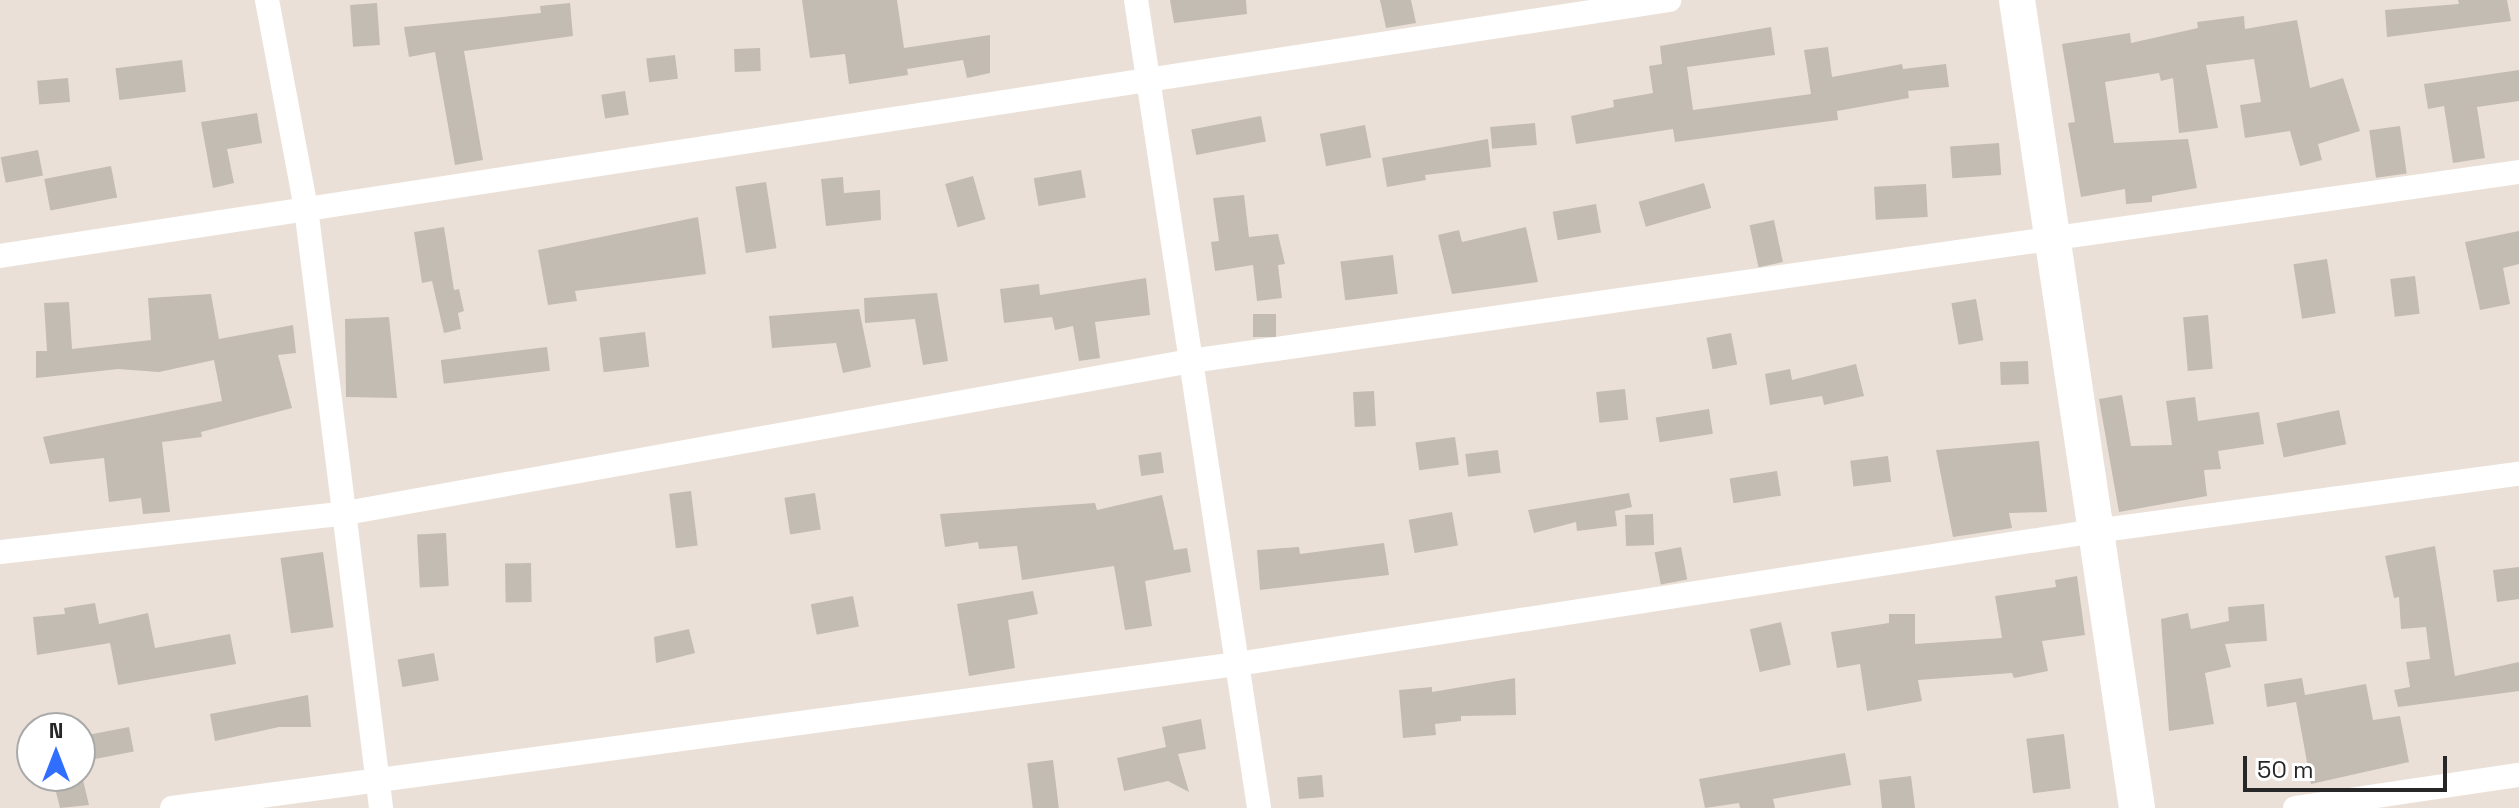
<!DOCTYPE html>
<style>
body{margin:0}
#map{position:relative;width:2519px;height:808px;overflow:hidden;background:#ebe0d7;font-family:"Space Grotesk",sans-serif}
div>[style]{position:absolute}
.building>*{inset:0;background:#c2bcb3;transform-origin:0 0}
.street>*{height:24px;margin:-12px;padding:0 12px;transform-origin:12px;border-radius:12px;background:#fff}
.secondary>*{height:36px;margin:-18px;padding:0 18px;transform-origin:18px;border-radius:18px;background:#fff}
span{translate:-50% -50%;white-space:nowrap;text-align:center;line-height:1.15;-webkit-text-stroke:8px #fff;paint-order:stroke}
.north{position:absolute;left:16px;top:712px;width:80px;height:80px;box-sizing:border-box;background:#fff;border:2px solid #a9a9a9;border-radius:50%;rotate:0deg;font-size:22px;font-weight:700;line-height:32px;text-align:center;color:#272727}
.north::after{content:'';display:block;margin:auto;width:28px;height:36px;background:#306eff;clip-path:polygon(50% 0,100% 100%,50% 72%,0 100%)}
.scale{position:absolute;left:2243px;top:756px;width:204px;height:36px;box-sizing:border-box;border:4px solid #272727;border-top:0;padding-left:10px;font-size:24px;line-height:28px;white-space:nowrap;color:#272727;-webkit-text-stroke:6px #fff;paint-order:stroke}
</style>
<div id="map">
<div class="building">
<div style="clip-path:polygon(802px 0,897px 0,904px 48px,990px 35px,990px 73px,967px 78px,963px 60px,907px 69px,908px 75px,849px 84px,845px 54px,810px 58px)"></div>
<div style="clip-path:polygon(1170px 0,1246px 0,1247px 14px,1174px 23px)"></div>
<div style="clip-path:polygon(1380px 0,1411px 0,1416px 23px,1386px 28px)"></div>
<div style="clip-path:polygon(2458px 0,2507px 0,2511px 21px,2387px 37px,2385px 10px,2459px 4px)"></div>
<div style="left:377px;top:3px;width:42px;height:27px;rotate:86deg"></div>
<div style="clip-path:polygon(570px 3px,573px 36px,464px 51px,483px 160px,455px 165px,435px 52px,409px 57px,404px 27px,541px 13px,540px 6px)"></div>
<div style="clip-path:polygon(2244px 16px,2245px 29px,2297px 20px,2310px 88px,2343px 78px,2360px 131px,2318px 144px,2322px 160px,2300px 166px,2290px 131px,2245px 138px,2240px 105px,2261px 102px,2254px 59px,2206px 65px,2218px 128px,2179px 133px,2173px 78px,2161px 81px,2159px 73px,2105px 82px,2114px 143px,2188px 139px,2197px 188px,2152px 196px,2152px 202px,2126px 204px,2125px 189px,2081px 197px,2068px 123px,2075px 122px,2062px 44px,2130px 33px,2131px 43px,2198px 28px,2197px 22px)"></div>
<div style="clip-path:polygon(1771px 27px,1775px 55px,1687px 67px,1693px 110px,1811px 94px,1804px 50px,1828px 47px,1832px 77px,1902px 64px,1903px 69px,1946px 64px,1949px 87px,1908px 91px,1909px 98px,1837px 111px,1838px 120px,1675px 142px,1673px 129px,1576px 144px,1571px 116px,1614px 107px,1613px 100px,1653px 93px,1649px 66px,1662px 64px,1660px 46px)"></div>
<div style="left:760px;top:48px;width:23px;height:26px;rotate:88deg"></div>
<div style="left:675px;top:55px;width:24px;height:29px;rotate:83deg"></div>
<div style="left:182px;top:60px;width:32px;height:67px;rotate:83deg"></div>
<div style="clip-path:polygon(2519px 70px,2519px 101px,2477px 107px,2485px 158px,2453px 163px,2444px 106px,2428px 109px,2424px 84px)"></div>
<div style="left:68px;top:78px;width:24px;height:31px;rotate:85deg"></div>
<div style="left:625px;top:91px;width:24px;height:24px;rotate:81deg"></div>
<div style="clip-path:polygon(257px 113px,262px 143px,227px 149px,234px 183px,213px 188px,201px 122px)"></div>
<div style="left:1261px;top:116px;width:26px;height:71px;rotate:79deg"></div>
<div style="left:1535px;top:123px;width:22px;height:45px;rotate:85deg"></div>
<div style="left:1365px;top:125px;width:33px;height:46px;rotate:79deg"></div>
<div style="left:2400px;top:126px;width:48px;height:31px;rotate:82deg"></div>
<div style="clip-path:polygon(1488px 139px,1491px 167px,1425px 175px,1426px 180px,1387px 187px,1382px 158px)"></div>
<div style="left:1999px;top:143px;width:32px;height:49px;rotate:86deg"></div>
<div style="left:38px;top:150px;width:26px;height:38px;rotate:79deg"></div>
<div style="left:111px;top:166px;width:32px;height:68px;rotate:79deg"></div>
<div style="left:1081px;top:170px;width:28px;height:48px;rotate:80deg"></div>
<div style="left:973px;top:176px;width:45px;height:29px;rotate:74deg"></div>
<div style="clip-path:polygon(843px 177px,844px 193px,880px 190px,881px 220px,826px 226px,821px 179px)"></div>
<div style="left:766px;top:182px;width:67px;height:31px;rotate:81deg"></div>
<div style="left:1704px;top:183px;width:26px;height:68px;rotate:74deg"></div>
<div style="left:1926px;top:184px;width:33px;height:52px;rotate:87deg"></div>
<div style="clip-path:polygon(1244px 195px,1249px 237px,1278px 234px,1285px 264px,1278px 265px,1282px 298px,1257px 301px,1253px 265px,1215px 271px,1211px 242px,1219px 241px,1213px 198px)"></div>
<div style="left:1596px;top:204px;width:29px;height:44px;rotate:80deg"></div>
<div style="clip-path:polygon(698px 217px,706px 274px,575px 291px,577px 301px,548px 305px,538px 250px)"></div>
<div style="left:1774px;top:220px;width:43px;height:25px;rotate:78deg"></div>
<div style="clip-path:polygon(444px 227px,454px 290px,459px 289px,464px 311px,458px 313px,461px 329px,444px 333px,432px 281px,422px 283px,414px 232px)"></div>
<div style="clip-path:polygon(1526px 227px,1538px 282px,1452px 294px,1438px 235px,1459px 230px,1462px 242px)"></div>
<div style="clip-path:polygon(2519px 231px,2519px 264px,2503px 268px,2510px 304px,2480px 310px,2465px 242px)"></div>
<div style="left:1393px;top:255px;width:39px;height:53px;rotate:83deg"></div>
<div style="left:2327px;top:259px;width:55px;height:34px;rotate:81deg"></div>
<div style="left:2415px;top:276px;width:38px;height:25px;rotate:83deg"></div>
<div style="clip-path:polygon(1146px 278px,1150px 315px,1095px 322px,1100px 358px,1079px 361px,1073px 326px,1055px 330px,1052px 317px,1004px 323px,1000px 289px,1039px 284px,1040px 295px)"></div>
<div style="clip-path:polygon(937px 293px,948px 361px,923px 365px,915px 319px,865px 323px,864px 298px)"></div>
<div style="clip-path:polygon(211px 294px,219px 339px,293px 325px,296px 353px,278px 355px,292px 408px,201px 432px,202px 437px,162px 442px,170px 512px,143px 514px,141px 498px,109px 502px,104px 458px,50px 464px,43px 437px,222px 401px,214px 360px,159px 372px,118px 369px,36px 378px,36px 351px,47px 351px,44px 303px,69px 302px,72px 349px,151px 340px,148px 298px)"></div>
<div style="left:1976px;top:299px;width:42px;height:25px;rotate:80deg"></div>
<div style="clip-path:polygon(859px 309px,871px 367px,843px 373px,836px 343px,772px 348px,769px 316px)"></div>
<div style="left:1253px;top:314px;width:23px;height:23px"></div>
<div style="left:2208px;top:315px;width:54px;height:25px;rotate:85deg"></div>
<div style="clip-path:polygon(389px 317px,397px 398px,346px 397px,345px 319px)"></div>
<div style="left:645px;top:332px;width:35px;height:46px;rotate:83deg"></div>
<div style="left:1731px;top:333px;width:32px;height:25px;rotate:79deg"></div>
<div style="left:547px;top:347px;width:24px;height:107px;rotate:83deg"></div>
<div style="left:2028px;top:361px;width:23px;height:28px;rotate:88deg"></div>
<div style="clip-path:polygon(1856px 364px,1864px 396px,1824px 405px,1822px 396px,1770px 405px,1765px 374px,1790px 369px,1792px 380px)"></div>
<div style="left:1625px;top:389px;width:31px;height:29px;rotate:84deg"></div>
<div style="left:1374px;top:391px;width:35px;height:21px;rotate:87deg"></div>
<div style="clip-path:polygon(2122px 395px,2131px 446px,2172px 445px,2166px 401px,2195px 397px,2198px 421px,2259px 412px,2264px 444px,2218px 451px,2221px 469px,2204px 470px,2207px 496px,2119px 512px,2099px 399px)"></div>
<div style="left:1709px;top:409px;width:25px;height:54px;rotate:81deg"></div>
<div style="left:2339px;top:410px;width:35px;height:64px;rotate:78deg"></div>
<div style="left:1455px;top:437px;width:28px;height:40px;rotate:82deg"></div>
<div style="clip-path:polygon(2039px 441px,2047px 512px,2009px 513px,2012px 528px,1953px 537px,1936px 450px)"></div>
<div style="left:1498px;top:450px;width:23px;height:33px;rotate:83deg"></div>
<div style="left:1161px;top:452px;width:21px;height:23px;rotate:82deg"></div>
<div style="left:1888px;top:456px;width:26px;height:38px;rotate:83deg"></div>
<div style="left:1777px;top:471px;width:25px;height:48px;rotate:81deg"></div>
<div style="left:691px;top:491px;width:55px;height:22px;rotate:83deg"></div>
<div style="left:815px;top:493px;width:37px;height:31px;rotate:81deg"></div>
<div style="clip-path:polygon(1629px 493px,1632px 507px,1615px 511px,1617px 526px,1577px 531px,1576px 522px,1534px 533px,1528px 510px)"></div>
<div style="clip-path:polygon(1162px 495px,1174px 550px,1187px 548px,1191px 572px,1145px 581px,1152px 626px,1125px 630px,1114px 566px,1022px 580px,1017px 546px,979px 549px,978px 542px,945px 547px,940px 514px,1095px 503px,1097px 510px)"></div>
<div style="left:1452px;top:512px;width:34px;height:44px;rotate:80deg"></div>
<div style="left:1653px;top:514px;width:31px;height:28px;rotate:88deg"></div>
<div style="left:446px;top:533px;width:53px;height:29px;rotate:87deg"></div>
<div style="clip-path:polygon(1384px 543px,1389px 575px,1260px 590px,1257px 550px,1299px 547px,1300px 554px)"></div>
<div style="clip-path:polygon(2435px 546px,2455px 676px,2519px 662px,2519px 691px,2398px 707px,2394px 690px,2410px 687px,2406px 662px,2430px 659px,2426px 627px,2401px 629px,2399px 597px,2394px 598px,2385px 556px)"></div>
<div style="left:1681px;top:547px;width:33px;height:27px;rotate:79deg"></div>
<div style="left:323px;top:552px;width:76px;height:43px;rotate:82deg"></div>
<div style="left:531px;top:563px;width:39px;height:26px;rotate:89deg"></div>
<div style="clip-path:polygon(2519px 567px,2519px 599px,2497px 602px,2493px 570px)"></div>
<div style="clip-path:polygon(2077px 576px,2085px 635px,2042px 641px,2048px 671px,2014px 678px,2012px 673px,1918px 680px,1922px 701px,1867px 711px,1860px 664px,1837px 668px,1831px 632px,1889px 623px,1889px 614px,1915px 614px,1915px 644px,2002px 638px,1995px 596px,2056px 587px,2055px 580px)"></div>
<div style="clip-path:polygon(1033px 591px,1038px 614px,1008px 620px,1015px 668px,969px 676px,957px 604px)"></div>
<div style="left:853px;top:596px;width:31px;height:43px;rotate:79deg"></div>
<div style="clip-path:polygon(95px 603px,99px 624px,148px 613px,155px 648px,230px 634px,236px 664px,118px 685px,110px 643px,37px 655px,33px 617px,65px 614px,64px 608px)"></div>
<div style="clip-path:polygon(2264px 604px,2267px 641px,2225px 644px,2231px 667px,2205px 673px,2214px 724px,2169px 731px,2161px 619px,2188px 613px,2191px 629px,2229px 621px,2228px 607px)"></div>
<div style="left:1781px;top:622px;width:44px;height:32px;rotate:77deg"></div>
<div style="clip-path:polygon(689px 629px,695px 653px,656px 663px,654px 637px)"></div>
<div style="left:434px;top:653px;width:28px;height:37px;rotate:80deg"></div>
<div style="clip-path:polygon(1515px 678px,1516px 715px,1461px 716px,1461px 721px,1435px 724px,1436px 735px,1403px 738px,1399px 690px,1432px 687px,1432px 692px)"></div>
<div style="clip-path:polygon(2302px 678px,2305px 695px,2366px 684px,2373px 720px,2400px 716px,2409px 762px,2311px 784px,2296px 702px,2267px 707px,2264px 684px)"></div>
<div style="clip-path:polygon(308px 695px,311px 727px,279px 727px,215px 741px,210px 714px)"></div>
<div style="clip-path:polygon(1201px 719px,1206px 749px,1178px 754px,1189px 792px,1168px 781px,1124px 791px,1117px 758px,1166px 747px,1162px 727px)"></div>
<div style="left:129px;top:727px;width:25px;height:50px;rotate:79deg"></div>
<div style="left:2064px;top:734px;width:55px;height:38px;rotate:83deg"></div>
<div style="clip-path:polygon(1845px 753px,1851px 785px,1773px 799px,1775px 808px,1740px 808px,1739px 803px,1705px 808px,1699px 779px)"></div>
<div style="left:1053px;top:760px;width:48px;height:26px;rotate:83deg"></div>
<div style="left:1322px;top:775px;width:22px;height:25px;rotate:85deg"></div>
<div style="clip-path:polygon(52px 776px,82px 776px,89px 805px,60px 808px)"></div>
<div style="clip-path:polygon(1911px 776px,1915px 808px,1882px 808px,1879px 780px)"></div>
</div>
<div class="street">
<div style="left:267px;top:0;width:212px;rotate:79.4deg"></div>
<div style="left:306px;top:208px;width:605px;rotate:82.87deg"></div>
<div style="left:1136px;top:0;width:817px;rotate:81.34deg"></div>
<div style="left:0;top:256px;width:1689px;rotate:-8.72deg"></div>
<div style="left:0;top:552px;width:348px;rotate:-6.4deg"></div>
<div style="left:346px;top:513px;width:859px;rotate:-10.2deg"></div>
<div style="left:1191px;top:361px;width:1341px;rotate:-8.1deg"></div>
<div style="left:172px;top:808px;width:1075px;rotate:-7.7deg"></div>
<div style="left:1237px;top:664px;width:868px;rotate:-8.81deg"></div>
<div style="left:2095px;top:531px;width:428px;rotate:-7.7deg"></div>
<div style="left:2295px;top:808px;width:226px;rotate:-8.4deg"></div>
</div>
<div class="secondary">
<div style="left:2017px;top:0;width:817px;rotate:81.55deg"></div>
</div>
<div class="north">N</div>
<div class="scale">50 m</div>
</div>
